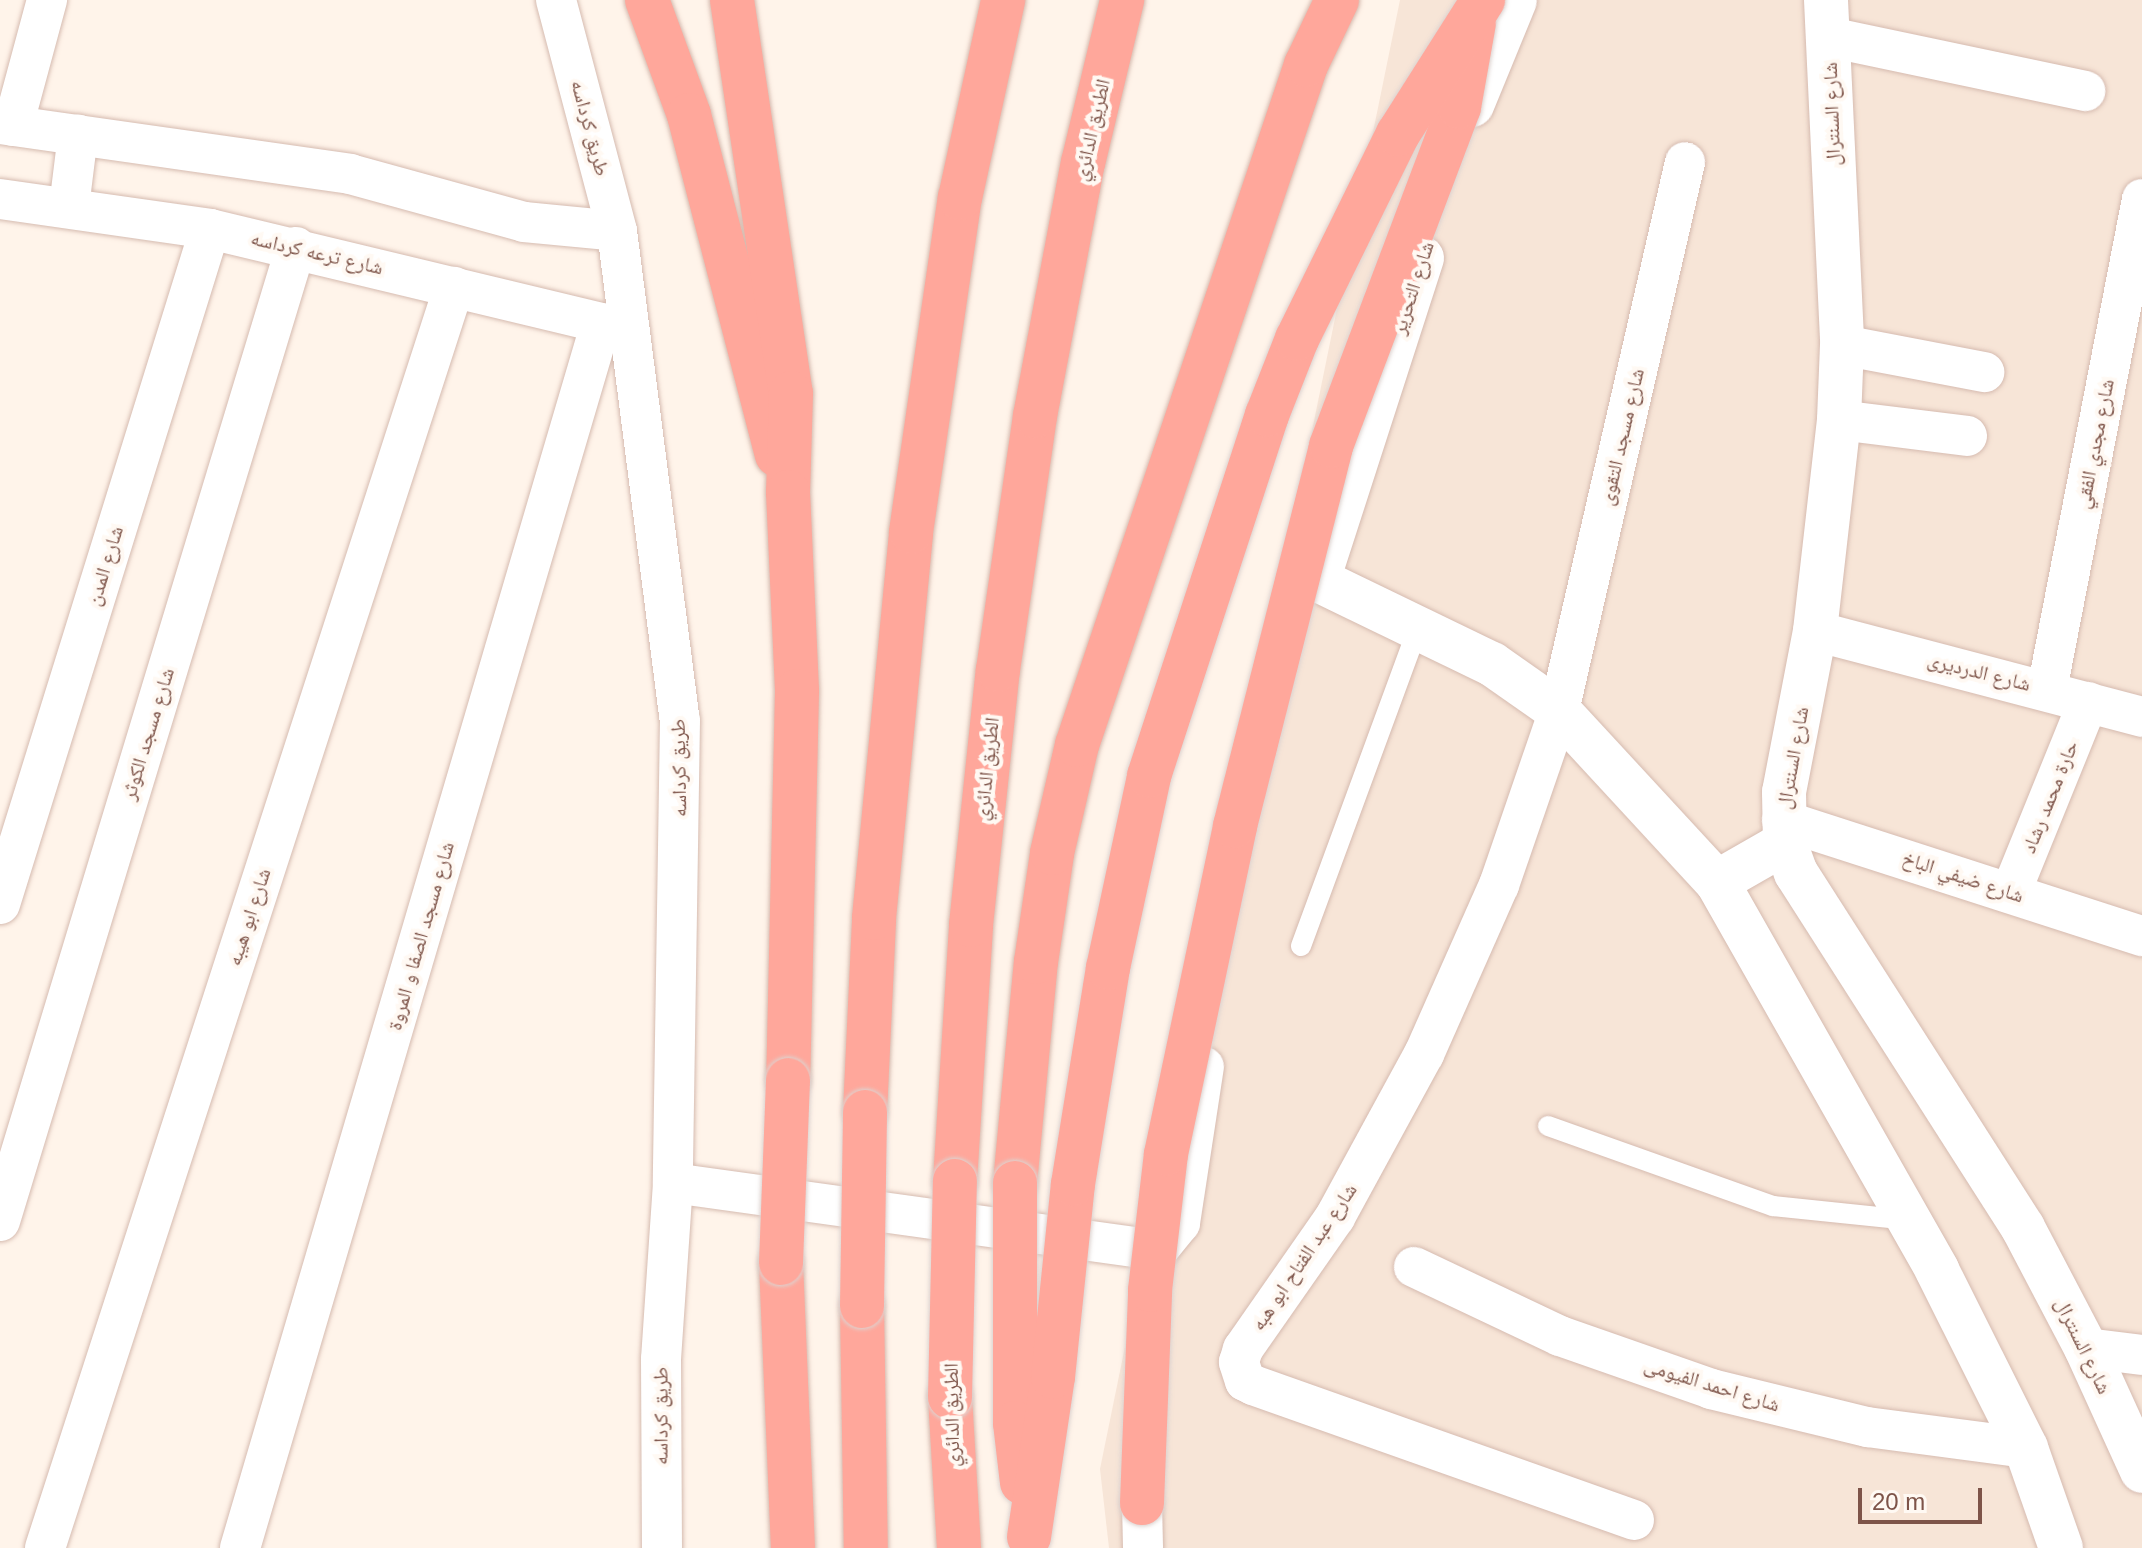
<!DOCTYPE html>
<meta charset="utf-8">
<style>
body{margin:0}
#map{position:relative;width:2142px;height:1548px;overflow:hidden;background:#fff4ea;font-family:Arial,"Noto Naskh Arabic",sans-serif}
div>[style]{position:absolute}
.residential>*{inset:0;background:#f7e5d7}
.roads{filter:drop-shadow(0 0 2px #d6bbb0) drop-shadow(0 0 2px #d6bbb0)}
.service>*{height:20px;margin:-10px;padding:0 10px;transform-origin:10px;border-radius:10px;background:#fff}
.minor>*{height:40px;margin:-20px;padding:0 20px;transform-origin:20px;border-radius:20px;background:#fff}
.tertiary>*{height:44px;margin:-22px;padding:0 22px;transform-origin:22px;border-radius:22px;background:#fff}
.motorway>*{height:44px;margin:-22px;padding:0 22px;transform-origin:22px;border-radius:22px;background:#ffa79b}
.bridges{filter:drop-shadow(0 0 2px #ddd3d0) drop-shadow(0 0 2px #ddd3d0)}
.motorway-bridge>*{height:44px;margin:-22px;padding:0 22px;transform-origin:22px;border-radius:22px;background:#ffa79b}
span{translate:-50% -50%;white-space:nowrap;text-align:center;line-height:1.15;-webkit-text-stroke:8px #fff9f3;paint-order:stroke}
.street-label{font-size:20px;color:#7e5449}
.scale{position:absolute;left:1858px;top:1488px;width:124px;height:36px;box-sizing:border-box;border:4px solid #7e5449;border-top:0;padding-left:10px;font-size:24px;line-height:28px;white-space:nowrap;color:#7e5449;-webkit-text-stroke:6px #fff9f3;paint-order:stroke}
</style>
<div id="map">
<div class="residential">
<div style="clip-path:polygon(1400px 0,2142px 0,2142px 1548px,1109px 1548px,1100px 1469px)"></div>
</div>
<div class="roads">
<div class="service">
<div style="left:1301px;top:946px;width:342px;rotate:-69.8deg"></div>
<div style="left:1548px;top:1126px;width:239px;rotate:19.6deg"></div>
<div style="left:1773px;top:1206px;width:137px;rotate:5.9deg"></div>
</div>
<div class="minor">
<div style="left:556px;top:0;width:239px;rotate:75.2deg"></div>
<div style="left:617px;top:231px;width:493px;rotate:82.7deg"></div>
<div style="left:680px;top:720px;width:463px;rotate:90.9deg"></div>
<div style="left:673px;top:1183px;width:176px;rotate:93.9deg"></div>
<div style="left:661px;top:1359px;width:189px;rotate:89.7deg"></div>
<div style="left:1829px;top:37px;width:262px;rotate:11.9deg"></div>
<div style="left:0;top:124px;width:354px;rotate:8.1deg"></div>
<div style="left:350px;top:174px;width:180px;rotate:15.4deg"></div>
<div style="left:524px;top:222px;width:93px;rotate:5.5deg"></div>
<div style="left:13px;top:126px;width:131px;rotate:-74.9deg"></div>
<div style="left:0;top:199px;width:212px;rotate:8.1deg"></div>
<div style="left:210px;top:229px;width:429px;rotate:13.5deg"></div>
<div style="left:69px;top:207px;width:73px;rotate:-82.9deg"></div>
<div style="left:1842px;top:345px;width:145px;rotate:10.8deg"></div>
<div style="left:1839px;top:420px;width:129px;rotate:7.1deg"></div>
<div style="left:1815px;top:631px;width:338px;rotate:14.7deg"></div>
<div style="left:2047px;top:690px;width:500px;rotate:-79.05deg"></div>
<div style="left:1782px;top:820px;width:378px;rotate:17.9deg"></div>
<div style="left:2011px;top:892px;width:205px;rotate:-67.9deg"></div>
<div style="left:0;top:904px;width:707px;rotate:-72.72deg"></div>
<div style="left:673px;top:1183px;width:490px;rotate:7.9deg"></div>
<div style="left:1158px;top:1250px;width:35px;rotate:-51deg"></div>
<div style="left:1180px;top:1223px;width:158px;rotate:-81.3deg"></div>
<div style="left:0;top:1221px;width:1018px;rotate:-73.1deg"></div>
<div style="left:1414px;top:1267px;width:161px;rotate:25.3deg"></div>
<div style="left:1560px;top:1336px;width:160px;rotate:19.3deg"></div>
<div style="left:1711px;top:1389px;width:161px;rotate:13.7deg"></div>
<div style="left:1867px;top:1427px;width:160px;rotate:7.5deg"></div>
<div style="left:2086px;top:1348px;width:56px;rotate:7.1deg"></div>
<div style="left:1142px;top:1503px;width:45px;rotate:88.7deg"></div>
<div style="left:1634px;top:1520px;width:404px;rotate:-160.5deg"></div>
<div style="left:1253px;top:1385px;width:9px;rotate:-153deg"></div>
<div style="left:1245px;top:1381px;width:20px;rotate:-108deg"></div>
<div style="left:1239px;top:1362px;width:14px;rotate:-73deg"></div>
<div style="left:1243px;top:1349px;width:161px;rotate:-55.1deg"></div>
<div style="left:1335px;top:1217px;width:186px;rotate:-61.4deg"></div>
<div style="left:1424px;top:1054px;width:185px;rotate:-66.1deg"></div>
<div style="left:1499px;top:885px;width:184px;rotate:-71deg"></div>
<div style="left:1559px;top:711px;width:563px;rotate:-77.07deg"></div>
<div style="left:45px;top:1548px;width:1326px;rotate:-72.03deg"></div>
<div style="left:240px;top:1548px;width:1277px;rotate:-73.58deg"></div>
</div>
<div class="tertiary">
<div style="left:1826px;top:0;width:345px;rotate:87.3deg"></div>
<div style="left:1842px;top:345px;width:75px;rotate:92.3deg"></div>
<div style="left:1839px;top:420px;width:212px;rotate:96.5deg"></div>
<div style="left:1815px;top:631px;width:164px;rotate:100.9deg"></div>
<div style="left:1784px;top:792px;width:51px;rotate:88.9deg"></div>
<div style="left:1785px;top:843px;width:32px;rotate:70deg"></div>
<div style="left:1796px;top:873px;width:421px;rotate:57.4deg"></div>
<div style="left:2023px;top:1228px;width:136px;rotate:62.3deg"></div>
<div style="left:2086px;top:1348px;width:135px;rotate:65.5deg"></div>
<div style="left:1472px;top:105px;width:113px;rotate:-67.7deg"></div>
<div style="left:1422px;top:258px;width:338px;rotate:107.9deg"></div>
<div style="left:1318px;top:580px;width:193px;rotate:25.8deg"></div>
<div style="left:1492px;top:664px;width:82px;rotate:35deg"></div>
<div style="left:1559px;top:711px;width:233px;rotate:47.3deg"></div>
<div style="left:1717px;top:882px;width:446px;rotate:60.4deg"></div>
<div style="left:1937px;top:1270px;width:199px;rotate:63.4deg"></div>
<div style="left:2026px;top:1448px;width:106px;rotate:70.7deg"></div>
<div style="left:1717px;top:882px;width:78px;rotate:-29.8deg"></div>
</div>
<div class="motorway">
<div style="left:647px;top:0;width:122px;rotate:69.9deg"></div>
<div style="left:689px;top:115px;width:351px;rotate:75.5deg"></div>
<div style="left:732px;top:0;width:397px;rotate:81.5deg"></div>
<div style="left:791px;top:393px;width:99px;rotate:91.7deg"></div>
<div style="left:788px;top:492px;width:199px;rotate:87.4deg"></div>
<div style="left:797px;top:691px;width:389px;rotate:91.3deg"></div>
<div style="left:865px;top:1112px;width:194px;rotate:-87.3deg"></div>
<div style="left:874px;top:918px;width:388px;rotate:-84.5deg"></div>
<div style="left:911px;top:532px;width:338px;rotate:-81.7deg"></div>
<div style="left:960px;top:198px;width:203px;rotate:-77.7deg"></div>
<div style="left:955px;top:1181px;width:256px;rotate:-86.4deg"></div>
<div style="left:971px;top:925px;width:256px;rotate:-84deg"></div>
<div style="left:998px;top:670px;width:257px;rotate:-81.7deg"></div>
<div style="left:1035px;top:416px;width:258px;rotate:-79.3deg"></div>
<div style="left:1083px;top:163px;width:168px;rotate:-76.5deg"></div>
<div style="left:1015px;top:1183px;width:222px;rotate:-84.6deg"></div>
<div style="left:1036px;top:962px;width:110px;rotate:-81.6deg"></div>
<div style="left:1052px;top:853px;width:111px;rotate:-77deg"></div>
<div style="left:1077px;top:745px;width:718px;rotate:-71.39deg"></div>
<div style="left:1306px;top:65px;width:72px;rotate:-64.5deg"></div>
<div style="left:781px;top:1263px;width:285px;rotate:87.6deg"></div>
<div style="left:862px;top:1306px;width:242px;rotate:89.1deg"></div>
<div style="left:950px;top:1397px;width:151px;rotate:86.6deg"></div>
</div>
</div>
<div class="bridges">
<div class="motorway-bridge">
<div style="left:1015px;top:1183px;width:240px;rotate:90deg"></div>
<div style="left:1015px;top:1423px;width:60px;rotate:83.3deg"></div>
<div style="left:781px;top:1263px;width:183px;rotate:-87.8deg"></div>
<div style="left:862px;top:1306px;width:194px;rotate:-89.1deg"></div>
<div style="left:950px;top:1397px;width:216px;rotate:-88.7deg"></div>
<div style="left:1142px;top:1503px;width:213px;rotate:-87.8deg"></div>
<div style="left:1150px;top:1290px;width:137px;rotate:-83.3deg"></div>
<div style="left:1166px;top:1154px;width:335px;rotate:-78.1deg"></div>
<div style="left:1235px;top:826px;width:392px;rotate:-75.8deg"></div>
<div style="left:1331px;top:446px;width:362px;rotate:-69.3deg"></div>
<div style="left:1459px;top:107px;width:85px;rotate:-79.9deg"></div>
<div style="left:1029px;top:1537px;width:162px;rotate:-81.5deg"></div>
<div style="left:1053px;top:1377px;width:194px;rotate:-84.1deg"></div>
<div style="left:1073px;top:1184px;width:219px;rotate:-80.8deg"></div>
<div style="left:1108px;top:968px;width:196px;rotate:-77.9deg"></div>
<div style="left:1149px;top:776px;width:380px;rotate:-71.9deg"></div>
<div style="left:1267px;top:415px;width:82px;rotate:-68.5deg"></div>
<div style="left:1297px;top:339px;width:229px;rotate:-63.8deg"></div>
<div style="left:1398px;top:134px;width:159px;rotate:-57.6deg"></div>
</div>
</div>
<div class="street-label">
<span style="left:1832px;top:114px;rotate:-92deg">شارع السنترال</span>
<span style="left:590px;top:128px;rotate:75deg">طريق كرداسه</span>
<span style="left:1092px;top:130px;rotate:-77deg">الطريق الدائري</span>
<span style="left:317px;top:253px;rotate:13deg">شارع ترعه كرداسه</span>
<span style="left:1413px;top:288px;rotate:-72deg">شارع التحرير</span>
<span style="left:1622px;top:437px;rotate:-77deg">شارع مسجد التقوى</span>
<span style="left:2095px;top:444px;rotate:-79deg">شارع مجدي الفقي</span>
<span style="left:105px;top:566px;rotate:-73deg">شارع المدن</span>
<span style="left:1979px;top:672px;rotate:14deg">شارع الدرديرى</span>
<span style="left:148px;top:734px;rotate:-73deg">شارع مسجد الكوثر</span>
<span style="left:1793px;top:758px;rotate:-80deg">شارع السنترال</span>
<span style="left:679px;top:768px;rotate:-91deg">طريق كرداسه</span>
<span style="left:987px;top:769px;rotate:-84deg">الطريق الدائري</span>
<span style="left:2050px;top:797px;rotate:-68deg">حارة محمد رشاد</span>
<span style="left:1963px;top:877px;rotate:18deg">شارع ضيفي الباخ</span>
<span style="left:249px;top:917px;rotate:-72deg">شارع ابو هيبه</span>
<span style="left:421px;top:936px;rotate:-74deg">شارع مسجد الصفا و المروة</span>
<span style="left:1304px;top:1257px;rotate:-56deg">شارع عبد الفتاح ابو هبه</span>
<span style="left:2083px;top:1346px;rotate:64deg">شارع السنترال</span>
<span style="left:1712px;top:1385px;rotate:17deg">شارع احمد الفيومى</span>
<span style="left:952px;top:1415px;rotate:-91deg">الطريق الدائري</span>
<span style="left:661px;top:1416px;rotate:-90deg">طريق كرداسه</span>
</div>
<div class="scale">20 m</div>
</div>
